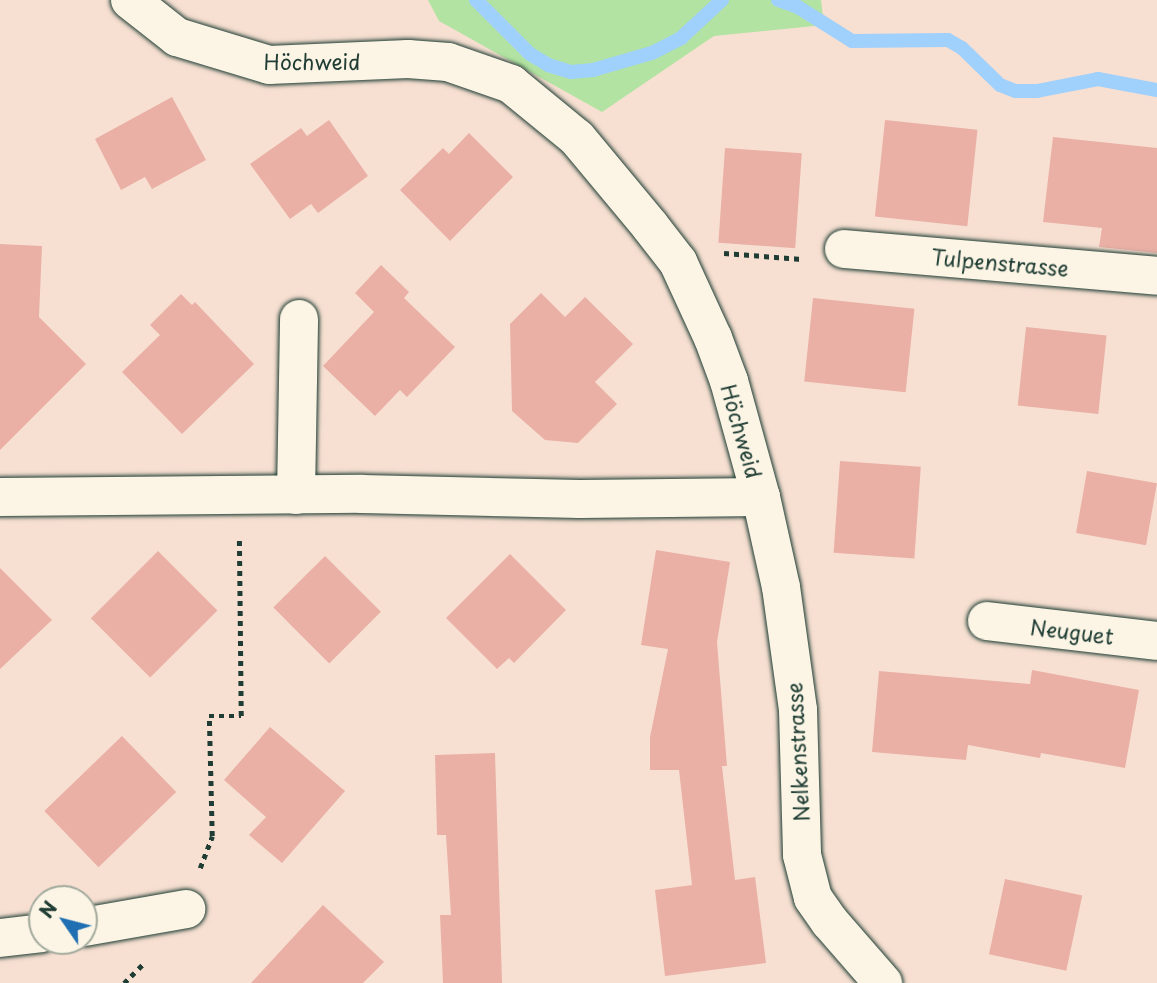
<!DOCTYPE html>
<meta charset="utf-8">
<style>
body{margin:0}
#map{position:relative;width:1157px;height:983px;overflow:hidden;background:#f7e0d2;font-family:"Playpen Sans",sans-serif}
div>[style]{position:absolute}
.green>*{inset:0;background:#b3e3a2}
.stream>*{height:14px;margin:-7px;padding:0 7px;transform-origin:7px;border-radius:7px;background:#a0d0fc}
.building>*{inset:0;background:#eab0a6;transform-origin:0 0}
.path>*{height:4.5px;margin-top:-2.25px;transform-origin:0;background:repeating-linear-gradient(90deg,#1f3d34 0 5px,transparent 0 10px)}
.roads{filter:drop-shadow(0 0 2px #1f3d34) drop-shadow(0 0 2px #1f3d34)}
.minor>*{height:38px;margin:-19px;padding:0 19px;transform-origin:19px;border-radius:19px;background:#fcf5e5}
span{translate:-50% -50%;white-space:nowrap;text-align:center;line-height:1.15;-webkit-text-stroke:6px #fcf5e5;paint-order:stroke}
.street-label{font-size:21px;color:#1f3d34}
.north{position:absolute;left:28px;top:885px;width:70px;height:70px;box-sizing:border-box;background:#fcf5e5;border:2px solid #a4ab9e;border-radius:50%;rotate:305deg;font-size:19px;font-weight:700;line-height:28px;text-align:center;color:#1f3d34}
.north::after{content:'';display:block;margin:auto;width:24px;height:32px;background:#1f6fb2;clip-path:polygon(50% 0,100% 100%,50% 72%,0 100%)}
</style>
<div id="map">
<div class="green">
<div style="clip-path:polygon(428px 0,821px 0,824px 25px,714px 36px,602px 112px,439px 21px)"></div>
</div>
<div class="stream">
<div style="left:476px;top:0;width:76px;rotate:45deg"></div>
<div style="left:530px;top:54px;width:21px;rotate:31deg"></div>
<div style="left:548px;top:65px;width:24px;rotate:17deg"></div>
<div style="left:571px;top:72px;width:22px;rotate:-5deg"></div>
<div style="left:593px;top:70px;width:61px;rotate:-16.1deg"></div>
<div style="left:652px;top:53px;width:33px;rotate:-27deg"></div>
<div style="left:681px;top:38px;width:56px;rotate:-42.8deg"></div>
<div style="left:778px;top:0;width:21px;rotate:19deg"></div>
<div style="left:798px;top:7px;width:64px;rotate:32.2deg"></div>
<div style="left:852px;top:41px;width:96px;rotate:-0.6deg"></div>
<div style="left:948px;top:40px;width:16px;rotate:30deg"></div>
<div style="left:962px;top:48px;width:53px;rotate:44.2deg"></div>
<div style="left:1000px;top:85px;width:17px;rotate:21deg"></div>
<div style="left:1016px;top:91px;width:21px"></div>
<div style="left:1037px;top:91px;width:62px;rotate:-11.1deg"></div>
<div style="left:1098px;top:79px;width:60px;rotate:10.6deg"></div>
</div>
<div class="building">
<div style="clip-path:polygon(172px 97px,206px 160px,152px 189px,145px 177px,121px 190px,95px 139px)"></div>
<div style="clip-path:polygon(329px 120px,368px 176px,318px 213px,311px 204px,290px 219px,250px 164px,301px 128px,307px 136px)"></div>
<div style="left:885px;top:120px;width:93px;height:97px;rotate:6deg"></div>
<div style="clip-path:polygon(469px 133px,513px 177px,450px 241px,400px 190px,443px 148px,449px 154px)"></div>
<div style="clip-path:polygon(1053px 137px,1157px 148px,1157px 253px,1099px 247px,1102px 228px,1043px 222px)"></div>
<div style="left:725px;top:148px;width:77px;height:95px;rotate:4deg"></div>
<div style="clip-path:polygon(0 244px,42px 246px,39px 317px,86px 364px,0 450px)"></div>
<div style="clip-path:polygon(381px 265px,409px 292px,404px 298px,455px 347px,407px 397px,400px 390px,375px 416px,323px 366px,374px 312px,355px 293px)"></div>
<div style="clip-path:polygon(541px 293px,565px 317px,585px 297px,633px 344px,595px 382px,617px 404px,578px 443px,545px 440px,512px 411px,510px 324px)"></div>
<div style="clip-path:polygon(181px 294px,192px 305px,195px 302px,254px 364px,182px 434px,122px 372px,160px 335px,150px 325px)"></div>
<div style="left:813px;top:298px;width:102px;height:84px;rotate:6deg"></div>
<div style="left:1026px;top:327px;width:81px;height:79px;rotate:6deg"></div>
<div style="left:840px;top:461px;width:81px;height:92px;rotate:4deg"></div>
<div style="left:1087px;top:471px;width:71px;height:63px;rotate:10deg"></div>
<div style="clip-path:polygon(656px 550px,730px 562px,717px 642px,727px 766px,722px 766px,735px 880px,755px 877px,766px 963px,665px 976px,655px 890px,692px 885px,679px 770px,650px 770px,650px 737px,668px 649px,641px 645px)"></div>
<div style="left:158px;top:551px;width:84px;height:95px;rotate:45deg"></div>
<div style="clip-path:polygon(510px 554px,566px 610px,514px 663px,509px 658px,497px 669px,446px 618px)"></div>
<div style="left:325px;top:556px;width:79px;height:73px;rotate:45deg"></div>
<div style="clip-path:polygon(0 568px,52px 620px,0 669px)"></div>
<div style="clip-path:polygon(1032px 670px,1139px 690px,1125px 768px,1041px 753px,1040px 758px,968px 745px,966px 760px,872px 752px,879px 671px,1030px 684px)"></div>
<div style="clip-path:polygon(270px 727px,345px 791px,282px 863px,249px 835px,266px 817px,224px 780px)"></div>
<div style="left:122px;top:736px;width:78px;height:108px;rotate:46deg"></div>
<div style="clip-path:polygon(495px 753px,502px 983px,443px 983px,440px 915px,451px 915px,446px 835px,437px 835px,435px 755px)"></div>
<div style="left:1005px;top:879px;width:79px;height:77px;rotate:12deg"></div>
<div style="clip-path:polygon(323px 905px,384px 962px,363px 983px,251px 983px)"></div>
</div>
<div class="path">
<div style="left:724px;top:253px;width:78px;rotate:4.4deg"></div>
<div style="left:200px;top:868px;width:34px;rotate:-69deg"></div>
<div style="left:212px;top:836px;width:120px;rotate:-91.4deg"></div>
<div style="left:209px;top:716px;width:32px"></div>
<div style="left:241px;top:716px;width:177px;rotate:-90.6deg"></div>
<div style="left:124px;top:983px;width:30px;rotate:-45deg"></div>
</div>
<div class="roads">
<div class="minor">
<div style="left:130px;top:0;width:60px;rotate:38.2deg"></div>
<div style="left:177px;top:37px;width:96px;rotate:16.9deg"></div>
<div style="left:269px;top:65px;width:139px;rotate:-2.5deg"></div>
<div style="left:408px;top:59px;width:40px;rotate:4.3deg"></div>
<div style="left:448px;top:62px;width:67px;rotate:19.2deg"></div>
<div style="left:511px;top:84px;width:85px;rotate:39.3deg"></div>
<div style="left:577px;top:138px;width:114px;rotate:50.3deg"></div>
<div style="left:650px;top:226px;width:46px;rotate:52.1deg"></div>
<div style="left:678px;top:262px;width:84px;rotate:65.3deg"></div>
<div style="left:713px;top:338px;width:46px;rotate:69.6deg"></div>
<div style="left:729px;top:381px;width:120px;rotate:74.6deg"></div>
<div style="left:761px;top:497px;width:92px;rotate:77.5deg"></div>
<div style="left:781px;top:587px;width:124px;rotate:82.1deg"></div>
<div style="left:798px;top:710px;width:145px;rotate:88.4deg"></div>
<div style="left:802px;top:855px;width:44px;rotate:75.7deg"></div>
<div style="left:813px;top:898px;width:29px;rotate:55deg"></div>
<div style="left:830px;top:922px;width:81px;rotate:49deg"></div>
<div style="left:844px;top:249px;width:314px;rotate:4.9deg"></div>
<div style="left:296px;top:495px;width:176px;rotate:-89deg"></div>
<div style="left:0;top:497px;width:362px;rotate:-0.5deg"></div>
<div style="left:362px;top:494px;width:218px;rotate:1.3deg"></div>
<div style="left:580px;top:499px;width:181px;rotate:-0.6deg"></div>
<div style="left:987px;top:621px;width:171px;rotate:6.7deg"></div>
<div style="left:84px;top:927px;width:104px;rotate:-10deg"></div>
<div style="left:0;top:938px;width:42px;rotate:-6.8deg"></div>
</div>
</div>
<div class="street-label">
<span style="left:312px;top:61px">Höchweid</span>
<span style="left:1000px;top:262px;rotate:5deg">Tulpenstrasse</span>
<span style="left:742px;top:431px;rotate:74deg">Höchweid</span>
<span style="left:1072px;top:631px;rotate:7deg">Neuguet</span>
<span style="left:797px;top:752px;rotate:-93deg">Nelkenstrasse</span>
</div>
<div class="north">N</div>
</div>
